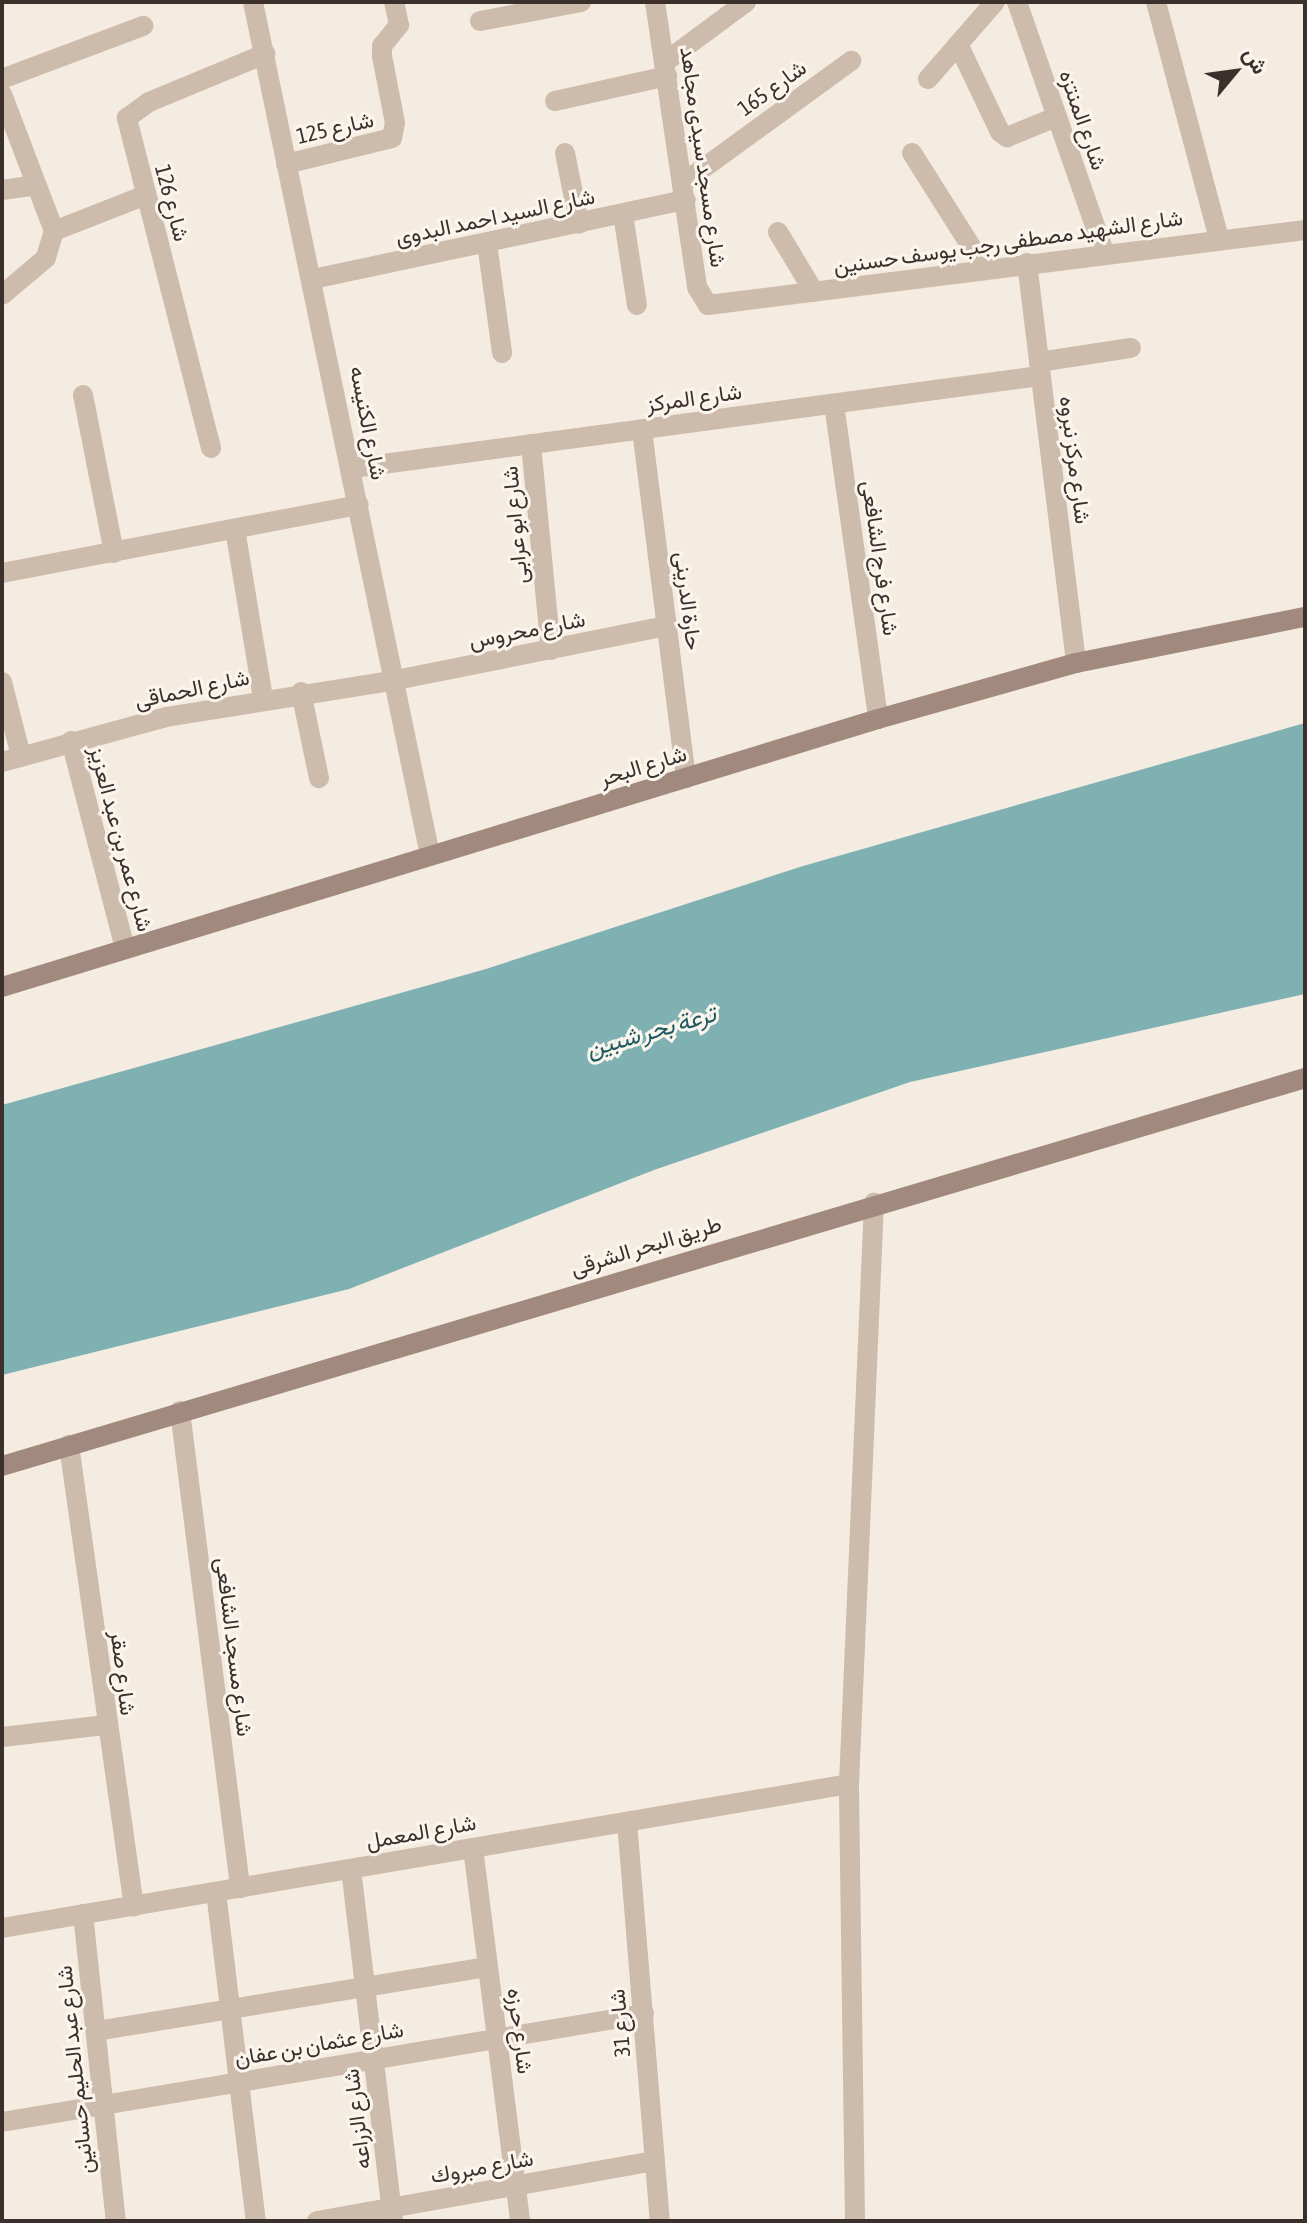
<!DOCTYPE html>
<meta charset="utf-8">
<style>
body{margin:0}
#map{position:relative;width:1307px;height:2223px;overflow:hidden;background:#f4ebe1;font-family:"Asap Condensed",Vazirmatn,sans-serif}
div>[style]{position:absolute}
.water>*{inset:0;background:#7fb0b2}
.lane>*{height:20px;margin:-10px;padding:0 10px;transform-origin:10px;border-radius:10px;background:#cdbbac}
.street>*{height:20px;margin:-10px;padding:0 10px;transform-origin:10px;border-radius:10px;background:#cdbbac}
.secondary>*{height:20px;margin:-10px;padding:0 10px;transform-origin:10px;border-radius:10px;background:#a18a7d}
span{translate:-50% -50%;white-space:nowrap;text-align:center;line-height:1.15;-webkit-text-stroke:6px #fbf5ee;paint-order:stroke}
.street-label{font-size:22px;color:#3b302b}
.water-label{font-size:24px;color:#1f5a5e;font-style:italic}
.frame{position:absolute;inset:0;border:4px solid #3b302b;pointer-events:none}
.north{position:absolute;left:1195px;top:32px;width:80px;height:80px;-webkit-text-stroke:6px #fbf5ee;paint-order:stroke;rotate:61deg;font-size:22px;font-weight:700;line-height:32px;text-align:center;color:#3b302b}
.north::after{content:'';display:block;margin:auto;width:28px;height:36px;background:#3b302b;clip-path:polygon(50% 0,100% 100%,50% 72%,0 100%)}
</style>
<div id="map">
<div class="water">
<div style="clip-path:polygon(1305px 723px,1305px 994px,910px 1082px,654px 1170px,349px 1289px,2px 1375px,2px 1105px,486px 969px,803px 866px)"></div>
</div>
<div class="lane">
<div style="left:1039px;top:362px;width:93px;rotate:-8.7deg"></div>
</div>
<div class="street">
<div style="left:253px;top:2px;width:871px;rotate:78.28deg"></div>
<div style="left:655px;top:2px;width:288px;rotate:81.6deg"></div>
<div style="left:697px;top:287px;width:21px;rotate:59deg"></div>
<div style="left:708px;top:305px;width:602px;rotate:-7.16deg"></div>
<div style="left:1017px;top:2px;width:267px;rotate:70.8deg"></div>
<div style="left:1156px;top:2px;width:244px;rotate:75.1deg"></div>
<div style="left:480px;top:21px;width:103px;rotate:-10.7deg"></div>
<div style="left:958px;top:44px;width:98px;rotate:64.5deg"></div>
<div style="left:1000px;top:132px;width:9px;rotate:36deg"></div>
<div style="left:1007px;top:137px;width:53px;rotate:-22.2deg"></div>
<div style="left:665px;top:62px;width:101px;rotate:-36.5deg"></div>
<div style="left:2px;top:79px;width:151px;rotate:-20.6deg"></div>
<div style="left:928px;top:79px;width:102px;rotate:-49deg"></div>
<div style="left:2px;top:94px;width:147px;rotate:69.2deg"></div>
<div style="left:54px;top:231px;width:28px;rotate:107deg"></div>
<div style="left:46px;top:258px;width:57px;rotate:139.9deg"></div>
<div style="left:555px;top:101px;width:115px;rotate:-12.6deg"></div>
<div style="left:565px;top:153px;width:72px;rotate:78.8deg"></div>
<div style="left:912px;top:153px;width:135px;rotate:57.7deg"></div>
<div style="left:286px;top:164px;width:109px;rotate:-13.8deg"></div>
<div style="left:392px;top:138px;width:15px;rotate:-79deg"></div>
<div style="left:395px;top:123px;width:68px;rotate:-101deg"></div>
<div style="left:382px;top:56px;width:10px;rotate:-90deg"></div>
<div style="left:382px;top:46px;width:27px;rotate:-51deg"></div>
<div style="left:399px;top:25px;width:24px;rotate:-102deg"></div>
<div style="left:683px;top:183px;width:208px;rotate:-36deg"></div>
<div style="left:2px;top:190px;width:34px;rotate:-8deg"></div>
<div style="left:623px;top:214px;width:92px;rotate:81.3deg"></div>
<div style="left:54px;top:231px;width:99px;rotate:-21.4deg"></div>
<div style="left:778px;top:232px;width:70px;rotate:59deg"></div>
<div style="left:487px;top:243px;width:111px;rotate:82.2deg"></div>
<div style="left:1027px;top:263px;width:403px;rotate:83deg"></div>
<div style="left:313px;top:279px;width:381px;rotate:-12deg"></div>
<div style="left:83px;top:395px;width:161px;rotate:78.9deg"></div>
<div style="left:834px;top:404px;width:318px;rotate:82deg"></div>
<div style="left:642px;top:430px;width:351px;rotate:82.8deg"></div>
<div style="left:531px;top:444px;width:207px;rotate:84.5deg"></div>
<div style="left:211px;top:448px;width:341px;rotate:-104.3deg"></div>
<div style="left:127px;top:118px;width:27px;rotate:-36deg"></div>
<div style="left:149px;top:102px;width:126px;rotate:-22.5deg"></div>
<div style="left:353px;top:468px;width:693px;rotate:-7.63deg"></div>
<div style="left:235px;top:529px;width:171px;rotate:80.6deg"></div>
<div style="left:2px;top:573px;width:363px;rotate:-10.8deg"></div>
<div style="left:2px;top:682px;width:76px;rotate:75.6deg"></div>
<div style="left:301px;top:692px;width:88px;rotate:78.2deg"></div>
<div style="left:71px;top:741px;width:215px;rotate:75.4deg"></div>
<div style="left:2px;top:762px;width:170px;rotate:-15.3deg"></div>
<div style="left:166px;top:717px;width:233px;rotate:-9.1deg"></div>
<div style="left:396px;top:680px;width:276px;rotate:-11.3deg"></div>
<div style="left:180px;top:1411px;width:481px;rotate:82.8deg"></div>
<div style="left:69px;top:1445px;width:466px;rotate:82deg"></div>
<div style="left:2px;top:1737px;width:105px;rotate:-6.6deg"></div>
<div style="left:627px;top:1822px;width:400px;rotate:85.3deg"></div>
<div style="left:473px;top:1848px;width:376px;rotate:82.8deg"></div>
<div style="left:351px;top:1869px;width:354px;rotate:83.2deg"></div>
<div style="left:216px;top:1892px;width:331px;rotate:83.1deg"></div>
<div style="left:83px;top:1914px;width:309px;rotate:83.9deg"></div>
<div style="left:2px;top:1928px;width:859px;rotate:-9.65deg"></div>
<div style="left:96px;top:2031px;width:397px;rotate:-9.3deg"></div>
<div style="left:2px;top:2122px;width:651px;rotate:-9.55deg"></div>
<div style="left:317px;top:2221px;width:343px;rotate:-10.1deg"></div>
<div style="left:855px;top:2221px;width:437px;rotate:-90.8deg"></div>
<div style="left:849px;top:1784px;width:582px;rotate:-87.54deg"></div>
</div>
<div class="secondary">
<div style="left:2px;top:987px;width:916px;rotate:-17.01deg"></div>
<div style="left:878px;top:719px;width:206px;rotate:-15.8deg"></div>
<div style="left:1076px;top:663px;width:234px;rotate:-11.4deg"></div>
<div style="left:2px;top:1466px;width:1360px;rotate:-16.58deg"></div>
</div>
<div class="street-label">
<span style="left:772px;top:88px;rotate:-36deg">شارع 165</span>
<span style="left:1083px;top:120px;rotate:71deg">شارع المنتزه</span>
<span style="left:335px;top:128px;rotate:-13deg">شارع 125</span>
<span style="left:703px;top:157px;rotate:82deg">شارع مسجد سيدى مجاهد</span>
<span style="left:172px;top:203px;rotate:75deg">شارع 126</span>
<span style="left:495px;top:217px;rotate:-12deg">شارع السيد احمد البدوى</span>
<span style="left:1008px;top:242px;rotate:-8deg">شارع الشهيد مصطفى رجب يوسف حسنين</span>
<span style="left:694px;top:398px;rotate:-8deg">شارع المركز</span>
<span style="left:368px;top:423px;rotate:79deg">شارع الكنيسه</span>
<span style="left:1075px;top:460px;rotate:83deg">شارع مركز نبروه</span>
<span style="left:515px;top:525px;rotate:-95deg">شارع ابو عرابى</span>
<span style="left:880px;top:558px;rotate:82deg">شارع فرج الشافعى</span>
<span style="left:688px;top:601px;rotate:83deg">حارة الدرينى</span>
<span style="left:527px;top:630px;rotate:-11deg">شارع محروس</span>
<span style="left:192px;top:689px;rotate:-12deg">شارع الحماقى</span>
<span style="left:643px;top:766px;rotate:-17deg">شارع البحر</span>
<span style="left:121px;top:839px;rotate:75deg">شارع عمر بن عبد العزيز</span>
<span style="left:646px;top:1246px;rotate:-17deg">طريق البحر الشرقى</span>
<span style="left:234px;top:1647px;rotate:83deg">شارع مسجد الشافعى</span>
<span style="left:123px;top:1673px;rotate:83deg">شارع صقر</span>
<span style="left:421px;top:1832px;rotate:-10deg">شارع المعمل</span>
<span style="left:620px;top:2023px;rotate:-95deg">شارع 31</span>
<span style="left:520px;top:2031px;rotate:83deg">شارع حرزه</span>
<span style="left:319px;top:2044px;rotate:-10deg">شارع عثمان بن عفان</span>
<span style="left:75px;top:2070px;rotate:-96deg">شارع عبد الحليم حسانين</span>
<span style="left:357px;top:2119px;rotate:-97deg">شارع الزراعه</span>
<span style="left:482px;top:2167px;rotate:-10deg">شارع مبروك</span>
</div>
<div class="water-label">
<span style="left:651px;top:1031px;rotate:-16deg">ترعة بحر شبين</span>
</div>
<div class="frame"></div>
<div class="north">ش</div>
</div>
